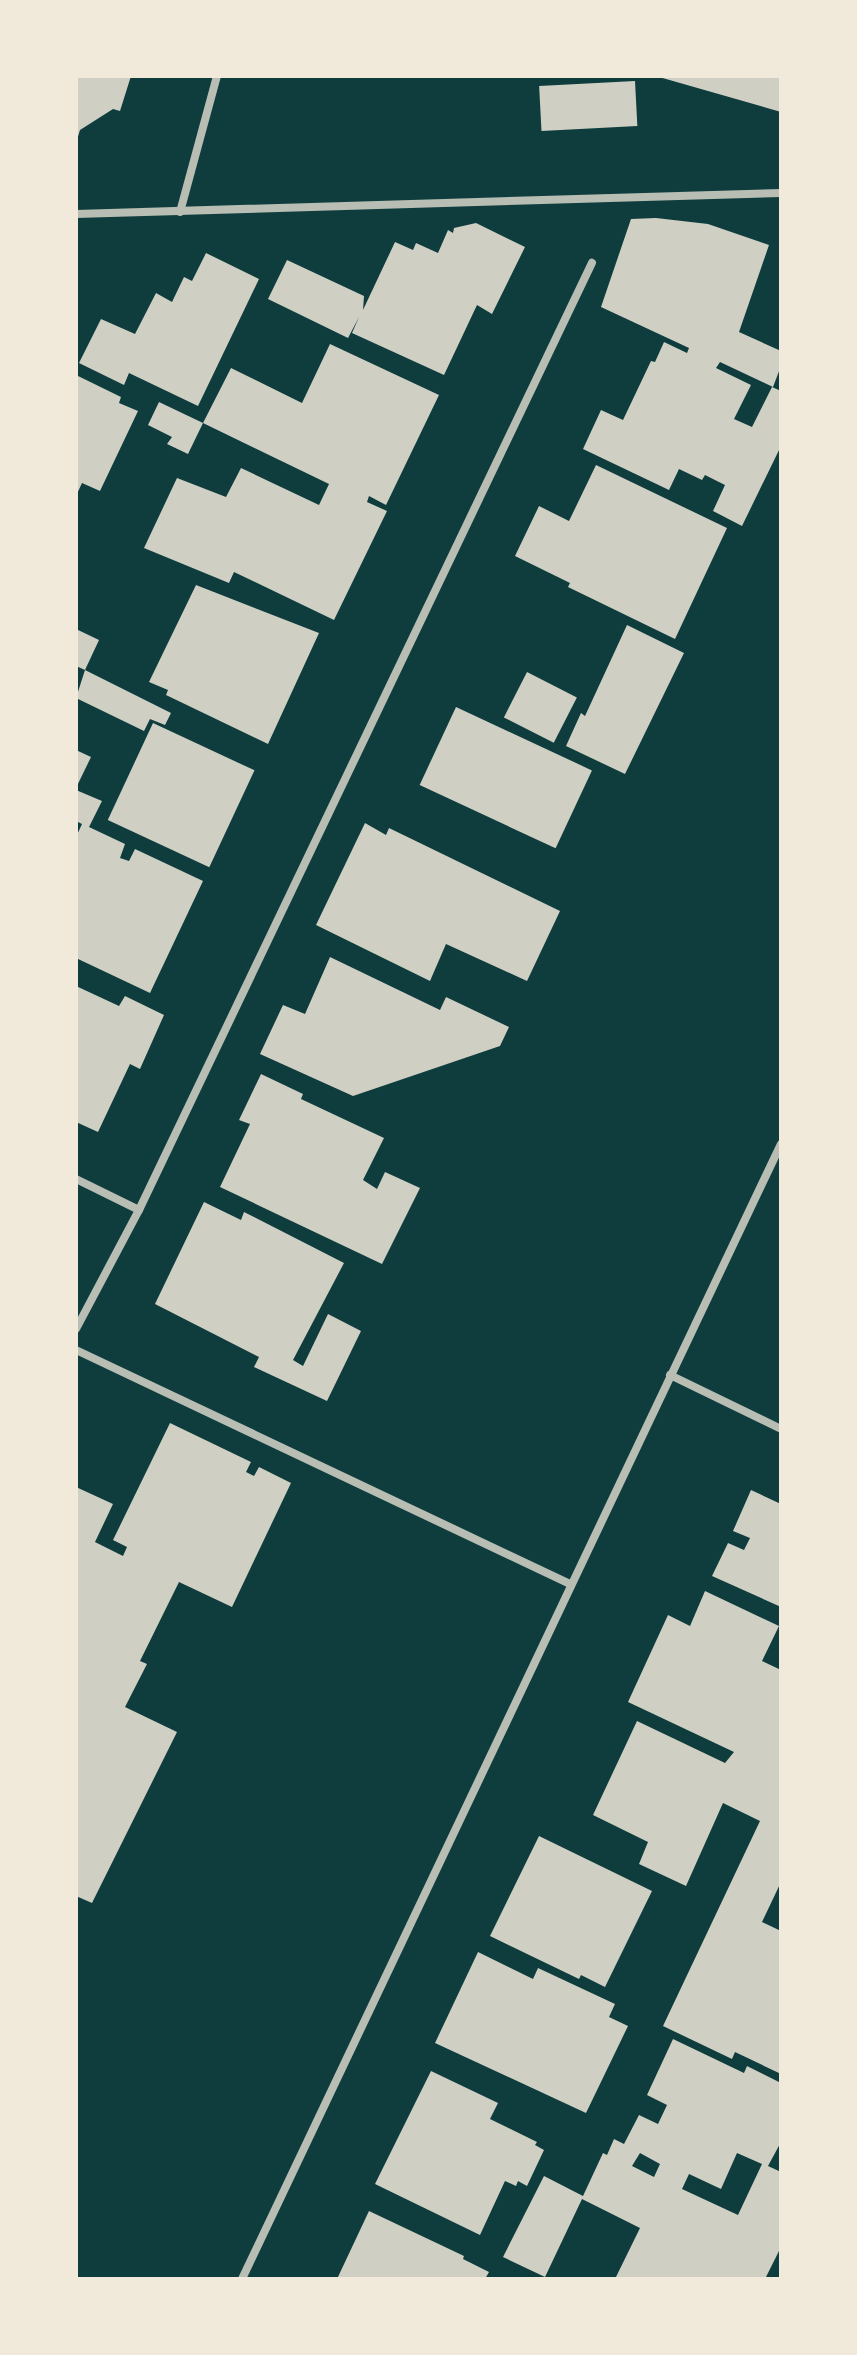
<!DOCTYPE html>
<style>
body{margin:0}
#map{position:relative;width:857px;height:2355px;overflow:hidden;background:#0f3d3e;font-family:Lato,sans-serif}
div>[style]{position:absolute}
.building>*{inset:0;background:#cfcfc3;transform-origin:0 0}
.minor>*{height:8px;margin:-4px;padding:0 4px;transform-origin:4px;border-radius:4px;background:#b8beb3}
span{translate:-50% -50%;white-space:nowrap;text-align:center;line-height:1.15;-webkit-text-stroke:6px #f1e9da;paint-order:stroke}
.frame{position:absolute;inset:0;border:78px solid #f1e9da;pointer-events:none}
</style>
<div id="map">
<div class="building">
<div style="clip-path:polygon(76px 76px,131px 76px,120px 111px,113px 109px,80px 130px,77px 140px)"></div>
<div style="clip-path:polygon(659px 76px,781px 76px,781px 112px,659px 77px)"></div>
<div style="left:635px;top:81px;width:45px;height:96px;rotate:87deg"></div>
<div style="clip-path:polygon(656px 218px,708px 224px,769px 245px,739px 332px,781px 351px,781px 366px,773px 387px,720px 362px,716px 368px,751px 385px,734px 419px,752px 427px,772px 387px,781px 391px,781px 446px,742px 526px,713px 511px,725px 485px,705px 475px,702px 480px,679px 469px,669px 490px,583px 449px,601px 410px,623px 420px,651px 361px,655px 362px,664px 342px,687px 353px,689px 348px,601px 307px,631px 219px)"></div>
<div style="clip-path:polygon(476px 223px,525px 247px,492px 314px,477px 305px,444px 375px,352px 333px,359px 317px,348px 338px,268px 299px,287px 260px,364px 296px,363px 310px,395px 242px,413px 250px,416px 243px,438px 253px,448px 230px,453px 233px,454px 228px)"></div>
<div style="clip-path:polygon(206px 253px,259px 279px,198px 406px,129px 373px,124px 385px,79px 363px,101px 319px,135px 334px,156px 293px,172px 302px,184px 277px,192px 281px)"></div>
<div style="clip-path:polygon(330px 344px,439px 395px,386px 505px,369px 496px,367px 502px,387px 511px,334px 620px,234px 572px,229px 583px,144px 548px,177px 478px,226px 497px,241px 468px,319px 505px,329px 484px,203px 423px,188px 454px,167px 444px,172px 437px,148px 425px,159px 402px,203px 423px,231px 368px,302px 403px)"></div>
<div style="clip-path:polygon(76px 375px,121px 397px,119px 403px,138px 411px,100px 491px,82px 483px,76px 496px)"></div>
<div style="clip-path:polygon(596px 465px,727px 528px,675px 639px,568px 587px,570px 583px,515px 556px,539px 506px,569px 521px)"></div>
<div style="clip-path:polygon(196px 585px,319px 633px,268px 744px,166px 695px,168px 690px,149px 682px)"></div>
<div style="clip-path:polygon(627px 625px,684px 653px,625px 774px,566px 746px,581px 713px,585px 716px)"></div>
<div style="clip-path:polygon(76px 629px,99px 640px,85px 670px,76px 666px)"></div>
<div style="clip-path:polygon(85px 670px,171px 713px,165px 725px,150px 719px,144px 731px,76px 698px)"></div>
<div style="left:527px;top:672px;width:56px;height:51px;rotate:27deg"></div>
<div style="left:456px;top:707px;width:150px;height:86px;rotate:25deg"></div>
<div style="left:153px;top:723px;width:112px;height:107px;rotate:25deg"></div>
<div style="clip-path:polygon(76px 750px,91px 757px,76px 788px)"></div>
<div style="clip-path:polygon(76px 790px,102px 801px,89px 827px,125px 844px,120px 858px,129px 861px,135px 849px,203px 881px,150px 993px,76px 958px,76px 837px,82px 824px,76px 821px)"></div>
<div style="clip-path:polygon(365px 823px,386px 835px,389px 828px,560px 911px,527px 981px,446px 944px,430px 981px,316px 925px)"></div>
<div style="clip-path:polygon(330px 957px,440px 1010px,446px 997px,509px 1027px,500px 1046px,353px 1096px,260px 1054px,283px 1005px,305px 1014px)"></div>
<div style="clip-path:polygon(76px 986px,119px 1006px,125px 996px,164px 1015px,140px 1069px,130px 1064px,98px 1132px,76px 1122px)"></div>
<div style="clip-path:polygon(261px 1074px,303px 1094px,301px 1099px,384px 1138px,363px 1180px,377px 1189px,385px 1172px,420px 1188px,382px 1264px,220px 1187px,250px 1124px,239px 1120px)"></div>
<div style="clip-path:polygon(204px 1202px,241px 1220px,244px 1212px,344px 1263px,293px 1360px,303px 1366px,328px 1314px,361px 1331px,327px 1401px,254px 1367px,259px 1357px,155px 1304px)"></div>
<div style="clip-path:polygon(170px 1423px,251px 1462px,246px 1472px,254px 1476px,259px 1467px,291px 1483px,232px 1607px,179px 1582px,140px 1661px,147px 1664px,125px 1707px,177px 1732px,92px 1903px,76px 1896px,76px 1487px,113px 1504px,95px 1542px,123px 1556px,127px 1547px,113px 1540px)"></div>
<div style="clip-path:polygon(751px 1490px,781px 1504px,781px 1607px,712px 1576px,728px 1543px,744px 1550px,750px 1538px,733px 1531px)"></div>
<div style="clip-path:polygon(705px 1591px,779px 1626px,762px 1661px,781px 1670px,781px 1882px,762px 1922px,781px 1931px,781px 2074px,735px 2052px,732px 2059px,663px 2026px,760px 1821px,723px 1803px,686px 1886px,639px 1864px,648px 1842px,593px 1815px,637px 1721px,725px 1763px,734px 1752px,628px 1702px,668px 1615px,690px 1626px)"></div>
<div style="clip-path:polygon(539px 1836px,652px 1891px,605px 1987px,581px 1975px,579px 1979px,490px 1936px)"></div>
<div style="clip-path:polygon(478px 1952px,533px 1979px,538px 1968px,615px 2004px,609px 2017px,628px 2026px,586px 2113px,435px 2043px)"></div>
<div style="clip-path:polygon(evenodd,673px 2039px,744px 2073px,747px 2066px,781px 2083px,781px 2142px,768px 2166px,781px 2172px,781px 2247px,765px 2279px,615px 2279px,640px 2228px,582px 2199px,545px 2277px,503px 2257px,544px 2176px,583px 2196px,603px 2153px,607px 2155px,614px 2139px,624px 2144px,639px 2115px,658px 2124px,667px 2105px,647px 2095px,673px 2039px,640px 2153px,660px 2164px,654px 2177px,632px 2166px,640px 2153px,673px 2039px,737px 2153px,762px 2164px,738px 2215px,682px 2189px,689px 2174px,721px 2189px,737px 2153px)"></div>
<div style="clip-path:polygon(431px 2071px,498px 2103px,490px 2119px,537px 2142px,535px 2145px,544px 2150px,527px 2186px,518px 2181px,516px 2186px,505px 2181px,480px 2235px,375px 2184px)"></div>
<div style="clip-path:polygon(369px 2211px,464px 2256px,463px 2259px,489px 2272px,485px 2279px,337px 2279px)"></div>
</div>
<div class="minor">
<div style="left:180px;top:212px;width:141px;rotate:-74.8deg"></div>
<div style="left:76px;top:214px;width:705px;rotate:-1.71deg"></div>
<div style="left:76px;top:1179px;width:70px;rotate:26.2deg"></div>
<div style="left:76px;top:1329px;width:135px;rotate:-62.1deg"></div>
<div style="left:139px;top:1210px;width:1050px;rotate:-64.44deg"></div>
<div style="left:76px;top:1350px;width:547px;rotate:25.35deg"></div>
<div style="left:670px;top:1375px;width:123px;rotate:25.9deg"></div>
<div style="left:242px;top:2279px;width:1256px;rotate:-64.6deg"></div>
</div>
<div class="frame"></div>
</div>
